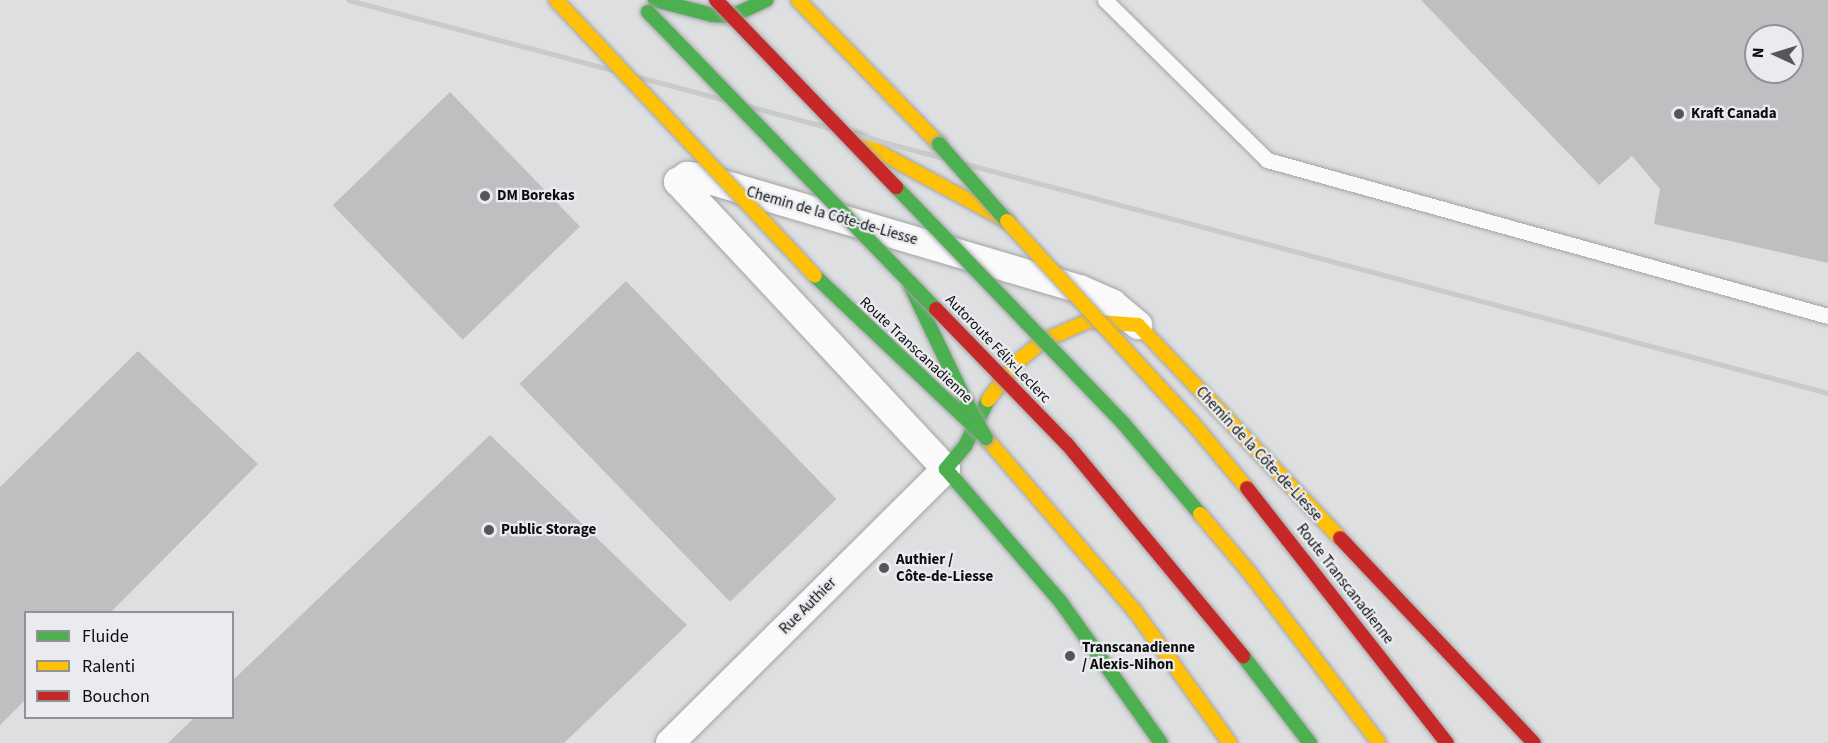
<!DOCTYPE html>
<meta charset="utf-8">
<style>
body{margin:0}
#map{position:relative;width:1828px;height:743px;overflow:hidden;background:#dedfe1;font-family:"Source Sans 3",sans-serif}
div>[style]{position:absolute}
.building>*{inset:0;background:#bebfc0;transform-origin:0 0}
.roads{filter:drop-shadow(0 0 2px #a2a3a4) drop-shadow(0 0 2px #a2a3a4)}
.lane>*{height:15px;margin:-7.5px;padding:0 7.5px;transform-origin:7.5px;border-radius:7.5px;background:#fafafa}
.street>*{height:28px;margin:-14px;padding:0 14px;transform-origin:14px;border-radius:14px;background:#fafafa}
.fast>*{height:14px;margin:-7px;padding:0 7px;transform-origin:7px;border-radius:7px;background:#4caf50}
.slow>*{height:14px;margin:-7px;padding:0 7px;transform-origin:7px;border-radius:7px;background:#ffc107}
.jam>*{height:14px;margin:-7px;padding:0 7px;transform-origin:7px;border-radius:7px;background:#c62828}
.rail>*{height:4.5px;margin:-2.25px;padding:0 2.25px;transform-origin:2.25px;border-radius:2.25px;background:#cacaca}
.bridges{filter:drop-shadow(0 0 2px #a2a3a4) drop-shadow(0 0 2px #a2a3a4)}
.fast-bridge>*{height:14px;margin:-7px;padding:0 7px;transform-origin:7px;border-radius:7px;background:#4caf50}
.slow-bridge>*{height:14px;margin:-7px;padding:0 7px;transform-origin:7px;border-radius:7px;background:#ffc107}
.jam-bridge>*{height:14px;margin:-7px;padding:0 7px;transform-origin:7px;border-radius:7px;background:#c62828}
.dots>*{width:16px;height:16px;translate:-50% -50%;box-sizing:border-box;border:3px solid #eaebef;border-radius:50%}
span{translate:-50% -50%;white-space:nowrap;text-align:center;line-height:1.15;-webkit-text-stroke:4.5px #eaebef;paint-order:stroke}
.poi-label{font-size:15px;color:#0d0d0f;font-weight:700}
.left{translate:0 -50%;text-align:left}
.street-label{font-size:15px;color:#0d0d0f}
.legend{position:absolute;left:24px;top:611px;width:210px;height:108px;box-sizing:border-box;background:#eaebef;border:2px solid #929295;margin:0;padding:8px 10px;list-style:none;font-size:18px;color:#0d0d0f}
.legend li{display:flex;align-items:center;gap:12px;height:30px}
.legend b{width:30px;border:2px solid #929295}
.north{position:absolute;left:1744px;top:24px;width:60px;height:60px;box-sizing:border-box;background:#eaebef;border:2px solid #929295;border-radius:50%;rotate:274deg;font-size:16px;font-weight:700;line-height:24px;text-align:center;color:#0d0d0f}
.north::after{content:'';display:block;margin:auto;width:21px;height:27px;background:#565658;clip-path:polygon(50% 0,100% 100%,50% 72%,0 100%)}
</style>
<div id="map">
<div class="building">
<div style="clip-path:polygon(evenodd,1421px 0,1828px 0,1828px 263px,1654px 224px,1660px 189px,1632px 156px,1599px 185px,1421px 0,1756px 36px,1792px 36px,1792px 72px,1756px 72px,1756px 36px)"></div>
<div style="left:450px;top:92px;width:187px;height:163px;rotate:46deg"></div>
<div style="left:626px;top:281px;width:303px;height:148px;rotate:46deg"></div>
<div style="clip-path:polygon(138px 351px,258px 464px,111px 612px,26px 612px,26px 699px,0 725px,0 487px)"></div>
<div style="clip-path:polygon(490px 435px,687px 625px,564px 743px,168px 743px,194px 718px,232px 718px,232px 681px)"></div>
</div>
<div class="roads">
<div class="lane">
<div style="left:1105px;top:0;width:228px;rotate:44.6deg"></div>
<div style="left:1267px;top:160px;width:582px;rotate:15.54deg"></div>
</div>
<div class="street">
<div style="left:670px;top:743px;width:389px;rotate:-44.8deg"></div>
<div style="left:946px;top:469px;width:393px;rotate:-133deg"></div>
<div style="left:678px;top:182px;width:11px;rotate:-34deg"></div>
<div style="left:687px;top:176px;width:12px;rotate:5deg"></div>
<div style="left:699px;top:177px;width:397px;rotate:16.4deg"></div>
<div style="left:1080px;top:289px;width:36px;rotate:24deg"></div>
<div style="left:1113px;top:304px;width:33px;rotate:40deg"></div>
</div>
<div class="fast">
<div style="left:655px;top:0;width:59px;rotate:14.7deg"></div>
<div style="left:712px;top:15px;width:20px;rotate:3deg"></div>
<div style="left:732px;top:16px;width:38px;rotate:-25deg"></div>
<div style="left:911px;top:287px;width:130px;rotate:64.4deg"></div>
<div style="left:988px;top:400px;width:51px;rotate:116.6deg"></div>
<div style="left:965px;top:446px;width:30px;rotate:130deg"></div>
<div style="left:946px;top:469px;width:174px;rotate:49.2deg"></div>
<div style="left:1060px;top:601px;width:174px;rotate:54.6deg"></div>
</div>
<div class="slow">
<div style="left:798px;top:0;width:202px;rotate:45.6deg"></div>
<div style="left:855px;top:139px;width:173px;rotate:28.3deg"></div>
<div style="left:988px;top:400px;width:48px;rotate:-52.7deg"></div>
<div style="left:1017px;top:362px;width:33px;rotate:-39deg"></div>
<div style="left:1043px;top:341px;width:49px;rotate:-24deg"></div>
<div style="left:1088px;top:321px;width:50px;rotate:4.6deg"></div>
<div style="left:1138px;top:325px;width:294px;rotate:46.5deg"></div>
<div style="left:986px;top:438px;width:228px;rotate:49.3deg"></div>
<div style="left:1135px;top:611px;width:163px;rotate:54.3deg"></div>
</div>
<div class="jam">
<div style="left:1340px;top:538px;width:282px;rotate:46.6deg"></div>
</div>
</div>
<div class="rail">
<div style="left:349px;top:0;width:1530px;rotate:14.88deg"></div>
</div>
<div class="bridges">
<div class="fast-bridge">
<div style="left:648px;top:12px;width:414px;rotate:45.9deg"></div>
<div style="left:939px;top:144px;width:103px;rotate:48.6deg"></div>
<div style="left:896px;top:187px;width:329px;rotate:46.1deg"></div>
<div style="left:1124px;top:424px;width:118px;rotate:49.8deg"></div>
<div style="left:815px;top:276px;width:231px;rotate:43.4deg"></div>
<div style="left:967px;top:404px;width:39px;rotate:61deg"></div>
<div style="left:1243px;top:656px;width:110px;rotate:52.4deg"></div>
</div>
<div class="slow-bridge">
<div style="left:556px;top:0;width:378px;rotate:46.8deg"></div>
<div style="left:1007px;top:221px;width:272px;rotate:47.4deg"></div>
<div style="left:1191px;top:421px;width:87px;rotate:50.1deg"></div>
<div style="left:1200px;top:514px;width:77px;rotate:49.7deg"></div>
<div style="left:1250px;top:573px;width:213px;rotate:52.8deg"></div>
</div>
<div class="jam-bridge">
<div style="left:716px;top:0;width:260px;rotate:46.1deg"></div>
<div style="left:936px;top:309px;width:188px;rotate:45.9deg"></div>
<div style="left:1067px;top:444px;width:276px;rotate:50.3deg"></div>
<div style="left:1247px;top:488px;width:324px;rotate:51.9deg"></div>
</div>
</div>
<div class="dots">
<div style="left:1679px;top:114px;background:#565658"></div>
<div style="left:485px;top:196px;background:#565658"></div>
<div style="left:489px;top:530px;background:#565658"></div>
<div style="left:884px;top:568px;background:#565658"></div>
<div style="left:1070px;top:656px;background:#565658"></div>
</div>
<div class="poi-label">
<span class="left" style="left:1691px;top:114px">Kraft Canada</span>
<span class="left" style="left:497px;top:196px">DM Borekas</span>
<span class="left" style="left:501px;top:530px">Public Storage</span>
<span class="left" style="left:896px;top:568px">Authier /<br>Côte-de-Liesse</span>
<span class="left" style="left:1082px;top:656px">Transcanadienne<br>/ Alexis-Nihon</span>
</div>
<div class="street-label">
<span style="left:832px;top:216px;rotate:16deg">Chemin de la Côte-de-Liesse</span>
<span style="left:998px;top:349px;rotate:46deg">Autoroute Félix-Leclerc</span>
<span style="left:916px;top:350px;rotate:43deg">Route Transcanadienne</span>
<span style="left:1259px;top:454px;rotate:47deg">Chemin de la Côte-de-Liesse</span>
<span style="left:1345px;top:584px;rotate:52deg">Route Transcanadienne</span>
<span style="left:808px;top:606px;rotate:-45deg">Rue Authier</span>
</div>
<ul class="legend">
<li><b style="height:8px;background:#4caf50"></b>Fluide</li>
<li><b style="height:8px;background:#ffc107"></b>Ralenti</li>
<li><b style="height:8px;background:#c62828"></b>Bouchon</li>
</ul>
<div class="north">N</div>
</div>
